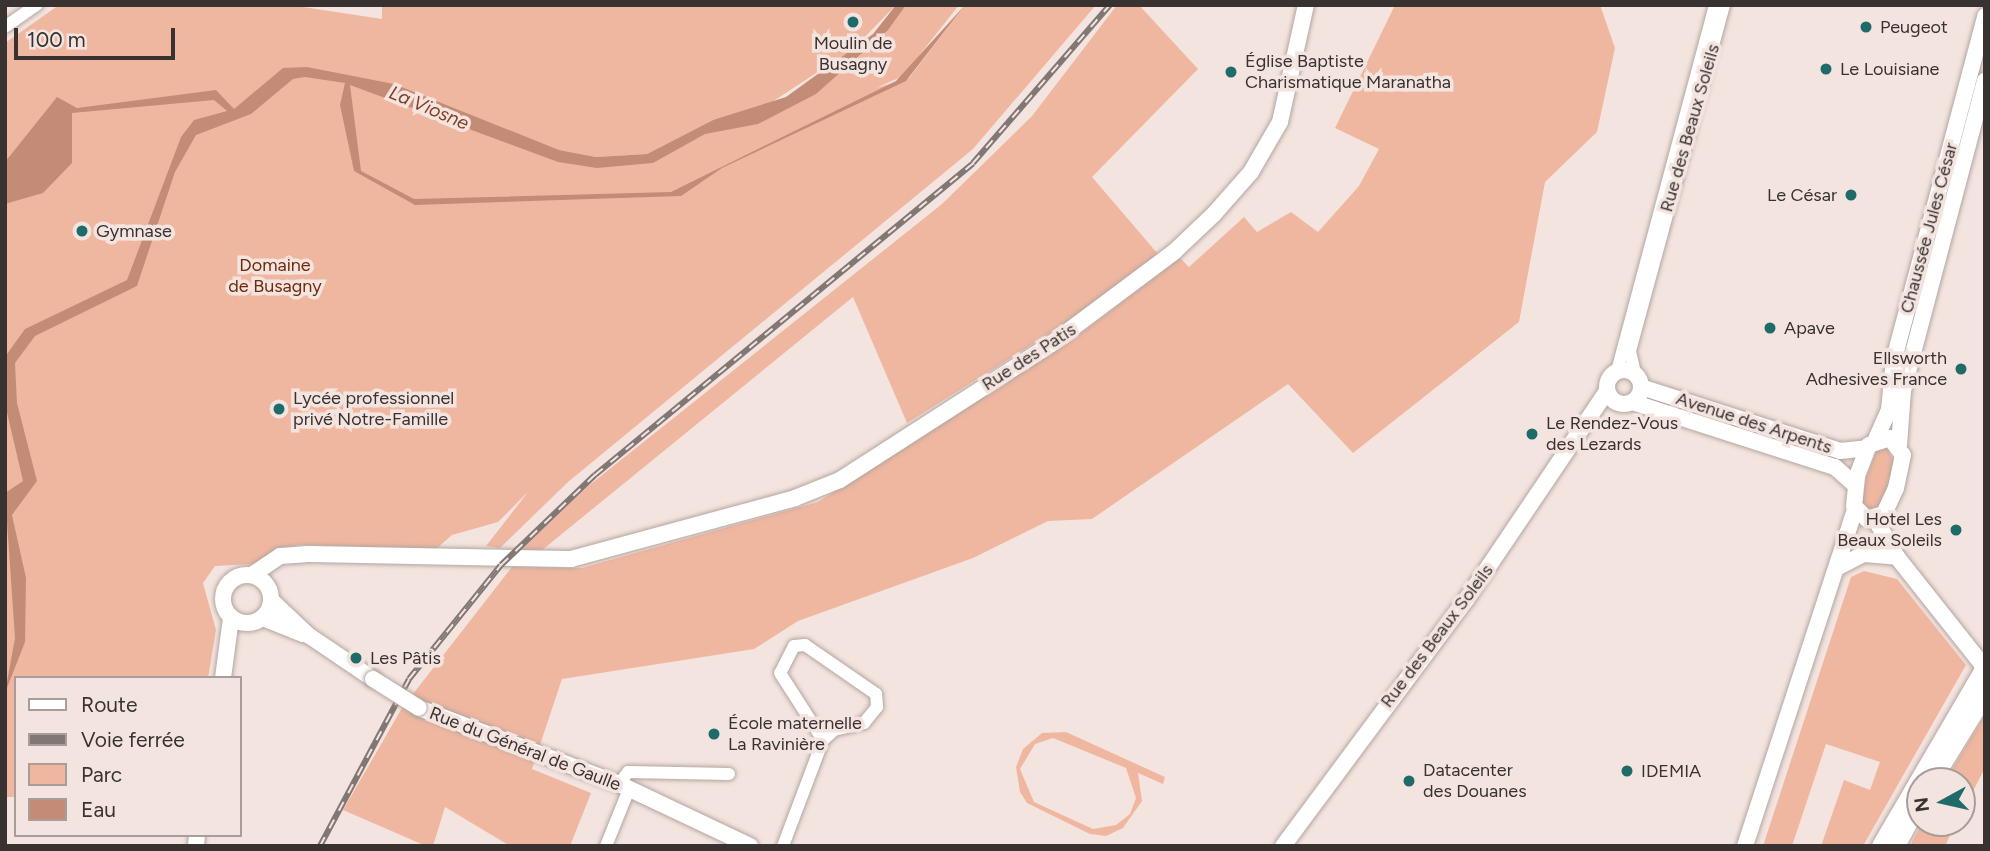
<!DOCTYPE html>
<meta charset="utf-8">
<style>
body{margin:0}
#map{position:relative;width:1990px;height:851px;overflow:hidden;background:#f4e4df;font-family:Figtree,sans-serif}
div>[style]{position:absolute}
.green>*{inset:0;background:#f0b7a0}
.water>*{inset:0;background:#c48c77}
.roads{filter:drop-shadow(0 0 2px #b3a59f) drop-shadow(0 0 2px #b3a59f)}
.minor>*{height:12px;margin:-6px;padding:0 6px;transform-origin:6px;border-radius:6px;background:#fff}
.major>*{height:16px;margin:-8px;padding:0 8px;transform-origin:8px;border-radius:8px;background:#fff}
.major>.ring{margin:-8px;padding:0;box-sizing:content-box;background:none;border:16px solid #fff;border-radius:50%}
.highway>*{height:18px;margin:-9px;padding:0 9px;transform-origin:9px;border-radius:9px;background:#fff}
.rail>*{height:6px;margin-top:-3px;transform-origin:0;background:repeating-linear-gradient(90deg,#f4e4df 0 10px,#817774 0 20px);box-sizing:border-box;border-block:2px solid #817774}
.bridges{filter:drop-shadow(0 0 2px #b3a59f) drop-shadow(0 0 2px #b3a59f)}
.major-bridge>*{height:16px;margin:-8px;padding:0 8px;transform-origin:8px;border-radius:8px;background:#fff}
.dots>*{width:19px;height:19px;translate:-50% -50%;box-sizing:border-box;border:4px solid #f4e4df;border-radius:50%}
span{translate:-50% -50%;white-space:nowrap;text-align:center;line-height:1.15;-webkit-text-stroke:7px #f4e4df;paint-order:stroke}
.poi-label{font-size:18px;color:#383230}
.left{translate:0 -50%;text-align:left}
.right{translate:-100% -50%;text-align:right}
.street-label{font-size:18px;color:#383230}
.park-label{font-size:18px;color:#6e2b0b}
.water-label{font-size:19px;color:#843e21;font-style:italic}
.frame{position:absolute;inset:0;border:7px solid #383230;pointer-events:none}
.legend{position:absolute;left:14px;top:676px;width:228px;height:161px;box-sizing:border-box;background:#f4e4df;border:2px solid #a99d99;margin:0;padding:9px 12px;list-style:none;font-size:21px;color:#383230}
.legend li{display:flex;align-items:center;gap:14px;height:35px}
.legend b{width:35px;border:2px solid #a99d99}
.north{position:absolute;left:1906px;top:767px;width:70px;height:70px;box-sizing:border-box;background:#f4e4df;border:2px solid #a99d99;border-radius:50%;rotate:262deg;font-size:19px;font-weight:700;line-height:28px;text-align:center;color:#383230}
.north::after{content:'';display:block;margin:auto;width:24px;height:32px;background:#1f6b69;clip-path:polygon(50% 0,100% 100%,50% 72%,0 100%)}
.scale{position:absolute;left:14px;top:28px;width:161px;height:32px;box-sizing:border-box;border:4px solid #383230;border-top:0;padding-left:9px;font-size:21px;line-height:24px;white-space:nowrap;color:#383230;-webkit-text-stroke:5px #f4e4df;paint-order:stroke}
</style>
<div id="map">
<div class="green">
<div style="clip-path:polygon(59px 5px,290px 5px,382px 19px,382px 5px,896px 5px,853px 49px,758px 111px,713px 120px,647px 154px,596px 157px,559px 150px,563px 157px,636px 160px,700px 132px,759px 118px,855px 60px,906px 5px,959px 5px,903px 76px,876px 88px,909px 78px,965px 5px,1096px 5px,973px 149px,568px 482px,500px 548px,486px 546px,528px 492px,498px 522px,452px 535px,436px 549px,297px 545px,253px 564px,215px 566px,203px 583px,216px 630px,208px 678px,16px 678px,16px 797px,5px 797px,5px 43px)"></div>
<div style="clip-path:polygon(1117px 5px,1139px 5px,1198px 69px,1092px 177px,1158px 254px,1055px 330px,907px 423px,853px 297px,536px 555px,519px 552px,587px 487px,942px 204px,1032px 116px)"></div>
<div style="clip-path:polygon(1395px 5px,1600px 5px,1615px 48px,1597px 132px,1545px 182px,1519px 322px,1353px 453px,1288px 384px,1092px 519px,1048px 521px,973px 558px,798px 621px,754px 649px,562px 679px,532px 769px,591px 793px,570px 846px,510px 846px,445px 807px,433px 846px,426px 846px,343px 810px,402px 708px,512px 567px,582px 568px,818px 502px,1067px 344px,1180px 258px,1189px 267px,1244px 217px,1257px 232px,1291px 212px,1318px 232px,1359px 186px,1379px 149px,1335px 128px)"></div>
<div style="clip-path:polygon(1886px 447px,1894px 462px,1887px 491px,1881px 504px,1868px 511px,1862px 504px,1866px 478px,1877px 450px)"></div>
<div style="clip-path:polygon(1864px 571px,1897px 579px,1966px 665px,1863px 846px,1821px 846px,1844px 780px,1870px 790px,1880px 762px,1826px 744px,1792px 846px,1763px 846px,1851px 577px)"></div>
<div style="clip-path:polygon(1985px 715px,1985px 768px,1962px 812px,1962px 781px,1945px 781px)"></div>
<div style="clip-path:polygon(evenodd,1066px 732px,1165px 777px,1163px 784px,1138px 773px,1142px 801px,1123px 828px,1106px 836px,1090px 834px,1027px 803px,1020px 792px,1016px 767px,1023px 749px,1042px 733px,1066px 732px,1053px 738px,1126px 768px,1136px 798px,1130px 814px,1116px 825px,1093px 829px,1034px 802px,1020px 769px,1035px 744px,1053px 738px)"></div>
<div style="clip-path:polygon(1922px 823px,1956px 823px,1945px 846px,1910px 846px)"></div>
</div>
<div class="water">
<div style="clip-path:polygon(896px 5px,906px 5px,888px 30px,816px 94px,758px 124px,705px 134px,653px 163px,597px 168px,558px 162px,350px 85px,361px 171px,414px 199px,671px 192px,896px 81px,965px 5px,906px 81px,722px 168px,681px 196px,415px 205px,354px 171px,340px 105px,345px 83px,305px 77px,293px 79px,251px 114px,196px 135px,175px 172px,137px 286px,35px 336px,15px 363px,17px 403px,37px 481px,12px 515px,26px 578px,25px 642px,5px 693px,15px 638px,5px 493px,23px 481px,5px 404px,7px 354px,25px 329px,127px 280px,181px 137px,194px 120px,227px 111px,214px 100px,72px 113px,72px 163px,43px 193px,5px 204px,5px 162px,57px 97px,77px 108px,216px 90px,234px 109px,283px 68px,307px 67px,394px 84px,559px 150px,596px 157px,647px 154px,713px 120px,786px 97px,873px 34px)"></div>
</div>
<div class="roads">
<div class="minor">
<div style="left:5px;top:27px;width:39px;rotate:-35deg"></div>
<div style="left:1617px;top:371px;width:379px;rotate:-75deg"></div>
<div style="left:1635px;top:373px;width:23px;rotate:-103deg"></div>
<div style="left:1630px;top:351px;width:359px;rotate:-74.8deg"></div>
<div style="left:619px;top:784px;width:15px;rotate:-53deg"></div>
<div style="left:628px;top:772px;width:101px;rotate:1.1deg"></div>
<div style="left:606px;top:846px;width:61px;rotate:-68deg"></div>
<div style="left:783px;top:846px;width:113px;rotate:-69.3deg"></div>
<div style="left:823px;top:740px;width:15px;rotate:-42deg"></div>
<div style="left:834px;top:730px;width:31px;rotate:-13deg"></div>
<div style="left:864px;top:723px;width:21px;rotate:-51deg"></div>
<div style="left:877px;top:707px;width:13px;rotate:-94deg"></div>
<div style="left:876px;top:694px;width:86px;rotate:-145.4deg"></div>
<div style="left:805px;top:645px;width:11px;rotate:175deg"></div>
<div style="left:794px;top:646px;width:30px;rotate:117deg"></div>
<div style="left:780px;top:673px;width:80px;rotate:57.3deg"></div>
</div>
<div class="major">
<div class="ring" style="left:1607px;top:370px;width:18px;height:18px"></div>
<div style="left:1641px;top:387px;width:209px;rotate:17.8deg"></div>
<div style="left:1840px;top:451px;width:27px;rotate:-6deg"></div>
<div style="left:1632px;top:402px;width:213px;rotate:17.8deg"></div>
<div style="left:1835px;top:467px;width:27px;rotate:42deg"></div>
<div style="left:1890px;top:438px;width:21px;rotate:53deg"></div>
<div style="left:1903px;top:455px;width:34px;rotate:102deg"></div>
<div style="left:1896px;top:488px;width:29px;rotate:115deg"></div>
<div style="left:1884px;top:514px;width:18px;rotate:164deg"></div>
<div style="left:1867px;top:519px;width:18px;rotate:-135deg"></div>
<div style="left:1854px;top:506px;width:30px;rotate:-84deg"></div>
<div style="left:1857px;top:476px;width:33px;rotate:-69deg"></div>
<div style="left:1869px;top:445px;width:22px;rotate:-18deg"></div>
<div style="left:1876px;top:439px;width:32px;rotate:-66deg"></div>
<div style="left:1889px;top:410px;width:51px;rotate:-84.4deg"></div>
<div style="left:1894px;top:359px;width:355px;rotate:-75.1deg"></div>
<div style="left:1899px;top:445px;width:54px;rotate:-85.8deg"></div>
<div style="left:1903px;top:391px;width:321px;rotate:-75.2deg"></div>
<div style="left:1875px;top:519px;width:44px;rotate:59.9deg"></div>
<div style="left:1897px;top:557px;width:142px;rotate:51.6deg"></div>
<div style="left:1838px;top:567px;width:29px;rotate:-27deg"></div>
<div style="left:1864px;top:554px;width:33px;rotate:5deg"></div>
<div class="ring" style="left:223px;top:575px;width:32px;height:32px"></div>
<div style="left:252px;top:575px;width:34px;rotate:-34deg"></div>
<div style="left:280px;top:556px;width:26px;rotate:-4deg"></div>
<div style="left:306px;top:554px;width:265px;rotate:1.1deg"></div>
<div style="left:571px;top:559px;width:232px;rotate:-15.2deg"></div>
<div style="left:795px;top:498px;width:48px;rotate:-21.8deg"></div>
<div style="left:840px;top:480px;width:251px;rotate:-32.8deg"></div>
<div style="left:1051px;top:344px;width:154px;rotate:-36.8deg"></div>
<div style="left:1174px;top:252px;width:55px;rotate:-43.5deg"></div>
<div style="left:1214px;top:214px;width:56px;rotate:-48.6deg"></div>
<div style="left:1251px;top:172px;width:58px;rotate:-59.9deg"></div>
<div style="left:1280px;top:122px;width:120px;rotate:-77.5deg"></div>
<div style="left:272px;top:601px;width:50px;rotate:43.4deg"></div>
<div style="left:308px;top:635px;width:78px;rotate:34.1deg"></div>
<div style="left:263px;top:618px;width:43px;rotate:21.8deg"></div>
<div style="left:223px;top:678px;width:61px;rotate:-82.4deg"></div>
<div style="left:419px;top:708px;width:214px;rotate:20.8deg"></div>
<div style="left:619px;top:784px;width:145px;rotate:25.3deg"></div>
<div style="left:196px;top:846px;width:11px;rotate:-85deg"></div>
<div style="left:1283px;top:846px;width:307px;rotate:-53.4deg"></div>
<div style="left:1466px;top:600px;width:252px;rotate:-56deg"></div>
<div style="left:1745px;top:846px;width:354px;rotate:-71.9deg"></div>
</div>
<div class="highway">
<div style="left:1932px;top:781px;width:101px;rotate:-58.4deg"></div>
<div style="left:1881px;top:846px;width:206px;rotate:-59.7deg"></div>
<div style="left:1896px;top:846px;width:50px;rotate:-61.4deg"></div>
</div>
</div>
<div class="rail">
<div style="left:320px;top:846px;width:189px;rotate:-61.9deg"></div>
<div style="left:409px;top:679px;width:146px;rotate:-51.1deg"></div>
<div style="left:501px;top:565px;width:130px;rotate:-43.8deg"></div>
<div style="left:595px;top:475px;width:490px;rotate:-39.5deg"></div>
<div style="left:973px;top:163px;width:209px;rotate:-49.1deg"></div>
</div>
<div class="bridges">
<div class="major-bridge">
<div style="left:373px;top:679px;width:54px;rotate:32.2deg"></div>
</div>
</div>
<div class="dots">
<div style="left:853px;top:22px;background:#1f6b69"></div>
<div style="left:1866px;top:27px;background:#1f6b69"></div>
<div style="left:1826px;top:69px;background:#1f6b69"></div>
<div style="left:1231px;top:72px;background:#1f6b69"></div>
<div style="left:1851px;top:195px;background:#1f6b69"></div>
<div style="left:82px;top:231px;background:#1f6b69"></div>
<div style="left:1770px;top:328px;background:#1f6b69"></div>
<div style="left:1961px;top:369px;background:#1f6b69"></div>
<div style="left:279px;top:409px;background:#1f6b69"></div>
<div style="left:1532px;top:434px;background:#1f6b69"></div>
<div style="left:1956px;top:530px;background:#1f6b69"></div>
<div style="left:356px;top:658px;background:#1f6b69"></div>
<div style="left:714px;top:734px;background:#1f6b69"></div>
<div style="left:1627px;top:771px;background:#1f6b69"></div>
<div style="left:1409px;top:781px;background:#1f6b69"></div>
</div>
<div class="poi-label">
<span class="left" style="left:1880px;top:27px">Peugeot</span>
<span style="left:853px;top:54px">Moulin de<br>Busagny</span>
<span class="left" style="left:1245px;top:72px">Église Baptiste<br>Charismatique Maranatha</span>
<span class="left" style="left:1840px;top:69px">Le Louisiane</span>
<span class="right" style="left:1837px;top:195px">Le César</span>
<span class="left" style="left:96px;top:231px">Gymnase</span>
<span class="left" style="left:1784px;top:328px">Apave</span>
<span class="right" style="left:1947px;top:369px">Ellsworth<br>Adhesives France</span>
<span class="left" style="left:293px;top:409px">Lycée professionnel<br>privé Notre-Famille</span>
<span class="left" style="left:1546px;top:434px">Le Rendez-Vous<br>des Lezards</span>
<span class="right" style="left:1942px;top:530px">Hotel Les<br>Beaux Soleils</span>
<span class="left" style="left:370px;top:658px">Les Pâtis</span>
<span class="left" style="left:728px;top:734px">École maternelle<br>La Ravinière</span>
<span class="left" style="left:1423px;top:781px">Datacenter<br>des Douanes</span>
<span class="left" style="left:1641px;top:771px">IDEMIA</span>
</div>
<div class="street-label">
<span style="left:1690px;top:128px;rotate:-74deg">Rue des Beaux Soleils</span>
<span style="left:1929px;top:228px;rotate:-75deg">Chaussée Jules César</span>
<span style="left:1029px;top:357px;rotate:-33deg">Rue des Patis</span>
<span style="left:1754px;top:423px;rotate:18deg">Avenue des Arpents</span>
<span style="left:1437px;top:636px;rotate:-53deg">Rue des Beaux Soleils</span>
<span style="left:525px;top:749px;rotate:21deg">Rue du Général de Gaulle</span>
</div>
<div class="park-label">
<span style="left:275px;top:276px">Domaine<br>de Busagny</span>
</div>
<div class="water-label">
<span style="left:429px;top:108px;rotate:23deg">La Viosne</span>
</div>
<div class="frame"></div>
<ul class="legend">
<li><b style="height:9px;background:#fff"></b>Route</li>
<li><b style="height:9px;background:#817774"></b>Voie ferrée</li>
<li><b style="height:19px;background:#f0b7a0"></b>Parc</li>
<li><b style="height:19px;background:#c48c77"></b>Eau</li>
</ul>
<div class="north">N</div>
<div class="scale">100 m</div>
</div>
